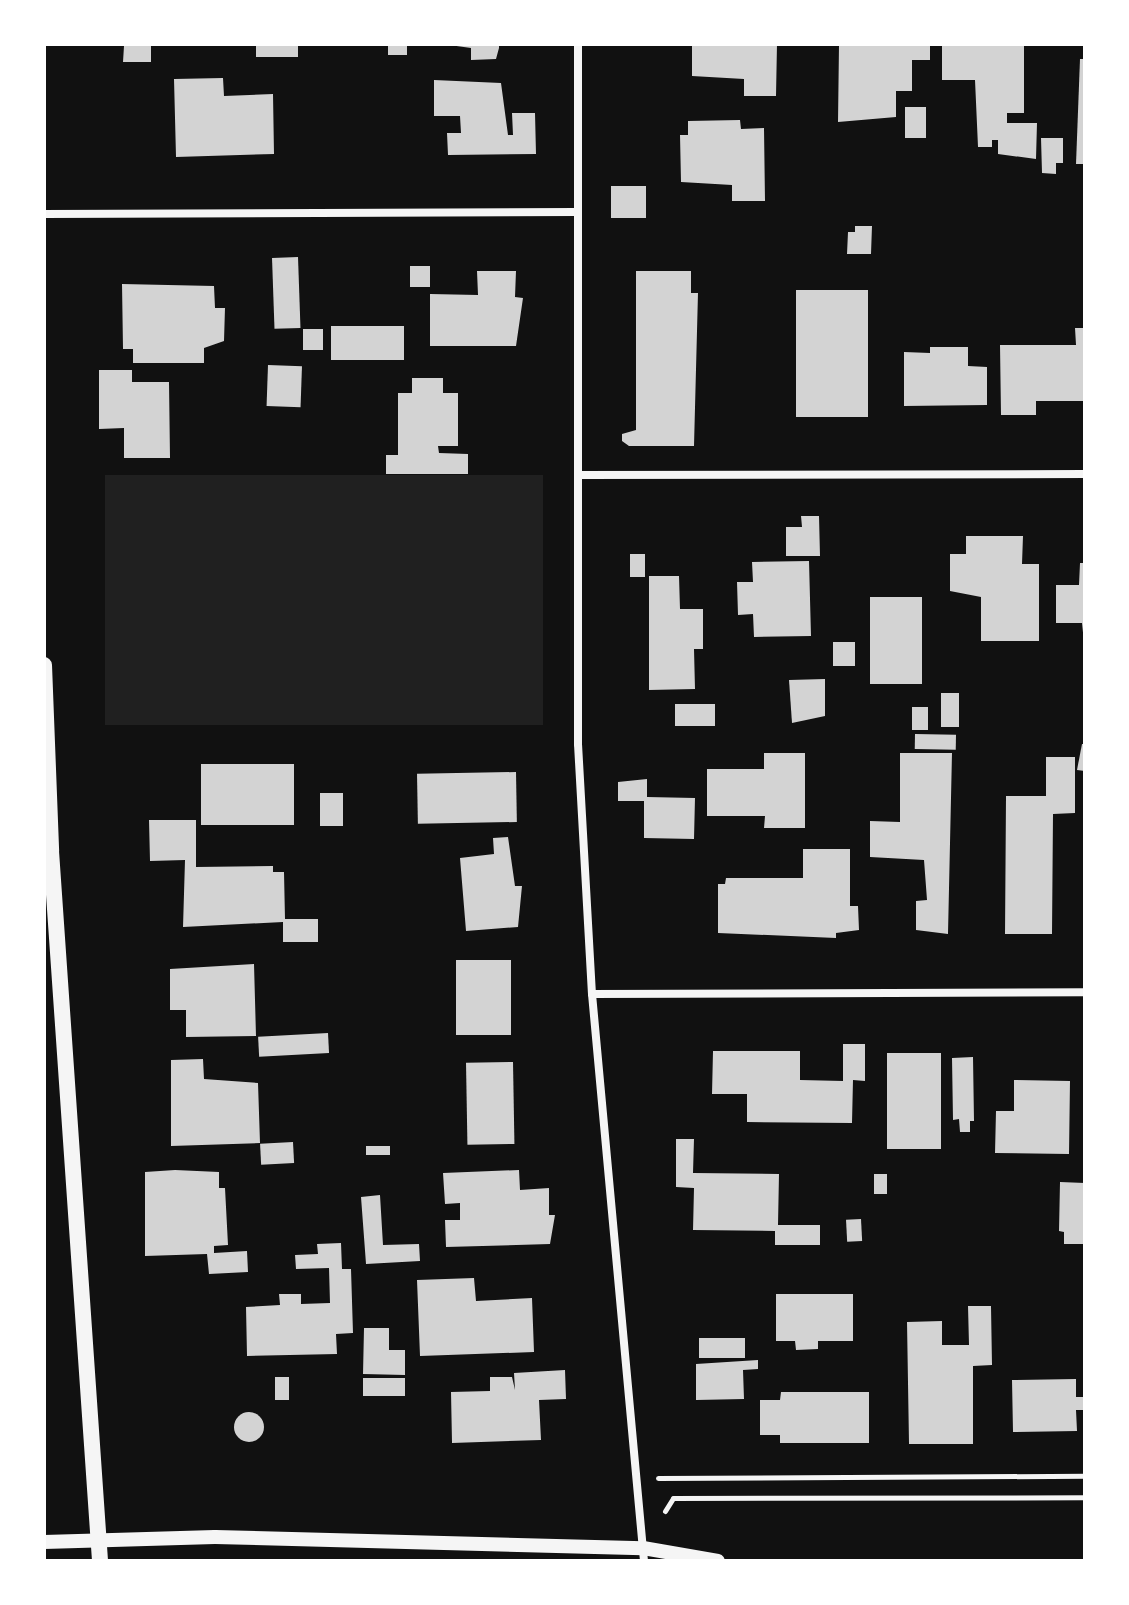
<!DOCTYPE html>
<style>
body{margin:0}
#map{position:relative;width:1129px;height:1605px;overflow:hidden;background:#111;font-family:Karla,sans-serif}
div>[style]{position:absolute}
.green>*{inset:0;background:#202020;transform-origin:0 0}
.building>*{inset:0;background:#d3d3d3;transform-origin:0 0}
.round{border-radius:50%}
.path>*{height:5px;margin:-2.5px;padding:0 2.5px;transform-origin:2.5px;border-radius:2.5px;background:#f5f5f5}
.minor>*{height:8px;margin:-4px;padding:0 4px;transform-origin:4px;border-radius:4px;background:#f5f5f5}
.tertiary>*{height:14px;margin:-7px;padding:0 7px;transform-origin:7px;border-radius:7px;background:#f5f5f5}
.secondary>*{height:16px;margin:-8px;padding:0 8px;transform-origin:8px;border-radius:8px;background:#f5f5f5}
span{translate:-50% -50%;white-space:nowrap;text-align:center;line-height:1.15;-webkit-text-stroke:8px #fff;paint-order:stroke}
.frame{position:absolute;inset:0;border:46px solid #fff;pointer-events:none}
</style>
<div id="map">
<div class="green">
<div style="left:543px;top:475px;width:250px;height:438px;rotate:90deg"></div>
</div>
<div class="building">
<div style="clip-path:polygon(151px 44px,151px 62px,123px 62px,124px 46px)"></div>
<div style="left:256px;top:44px;width:42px;height:13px"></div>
<div style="left:388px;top:44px;width:19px;height:11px"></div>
<div style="clip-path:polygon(442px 44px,499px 44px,499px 48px,496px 59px,471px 60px,471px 48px)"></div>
<div style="clip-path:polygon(692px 44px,777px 44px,776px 96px,744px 96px,744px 79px,692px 76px)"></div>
<div style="clip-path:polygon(839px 44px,930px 44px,930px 60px,912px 60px,912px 91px,896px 91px,896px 117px,838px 122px)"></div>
<div style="clip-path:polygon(942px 44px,1024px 44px,1024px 113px,1007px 113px,1007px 123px,1037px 123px,1036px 159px,998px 154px,998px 140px,992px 140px,992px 147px,978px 147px,975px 80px,942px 80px)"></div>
<div style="clip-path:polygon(1080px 59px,1085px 59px,1085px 164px,1076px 164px)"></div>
<div style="clip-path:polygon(223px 78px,224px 96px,273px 94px,274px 154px,176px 157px,174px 79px)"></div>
<div style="clip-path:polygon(434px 80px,501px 83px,508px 135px,513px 135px,512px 113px,535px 113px,536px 154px,448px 155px,447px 133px,461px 133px,460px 116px,434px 116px)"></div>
<div style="left:905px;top:107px;width:21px;height:31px"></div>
<div style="clip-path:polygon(740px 120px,741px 129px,764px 128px,765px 201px,732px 201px,732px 185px,681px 182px,680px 135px,688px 135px,688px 121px)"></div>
<div style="clip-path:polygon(1041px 138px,1063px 138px,1063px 163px,1056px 163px,1056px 174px,1042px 173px)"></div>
<div style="left:611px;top:186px;width:35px;height:32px"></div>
<div style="clip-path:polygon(855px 226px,872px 226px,871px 254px,847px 254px,848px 232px,855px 232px)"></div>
<div style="left:298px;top:257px;width:71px;height:26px;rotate:88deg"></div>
<div style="left:410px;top:266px;width:20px;height:21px"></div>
<div style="clip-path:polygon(477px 271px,516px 271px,515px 297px,523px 298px,516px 346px,430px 346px,430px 294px,478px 295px)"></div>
<div style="clip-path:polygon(636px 271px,691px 271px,691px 293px,698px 293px,694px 446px,629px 446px,622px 441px,622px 434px,636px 430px)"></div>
<div style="clip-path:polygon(122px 284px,214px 286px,215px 308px,225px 308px,224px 341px,204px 348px,204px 363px,133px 363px,133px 349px,123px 349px)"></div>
<div style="left:796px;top:290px;width:72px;height:127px"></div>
<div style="left:331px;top:326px;width:73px;height:34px"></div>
<div style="clip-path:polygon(1075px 328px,1085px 328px,1085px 401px,1036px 401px,1036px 415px,1001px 415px,1000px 345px,1076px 345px)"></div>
<div style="left:303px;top:329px;width:20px;height:21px"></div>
<div style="clip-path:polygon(930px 347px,968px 347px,968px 366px,987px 367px,987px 405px,904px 406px,904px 352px,930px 353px)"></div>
<div style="left:268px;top:365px;width:34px;height:41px;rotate:2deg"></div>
<div style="clip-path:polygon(99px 370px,132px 370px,132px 382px,169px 382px,170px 458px,124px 458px,124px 428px,99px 429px)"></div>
<div style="clip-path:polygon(412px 378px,443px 378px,443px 393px,458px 393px,458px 446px,438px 446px,439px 453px,468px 454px,468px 474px,386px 474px,386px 455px,398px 455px,398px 393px,412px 393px)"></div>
<div style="clip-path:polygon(801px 516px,819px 516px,820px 556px,786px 556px,786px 527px,802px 527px)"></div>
<div style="clip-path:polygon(966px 536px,1023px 536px,1022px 564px,1039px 564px,1039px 641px,981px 641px,981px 597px,950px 591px,950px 554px,966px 554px)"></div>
<div style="left:630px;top:554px;width:15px;height:23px"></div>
<div style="clip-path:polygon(809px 561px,811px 636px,754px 637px,753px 614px,738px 615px,737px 582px,753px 582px,752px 562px)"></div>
<div style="clip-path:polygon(1080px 563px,1085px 563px,1085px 652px,1082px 623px,1056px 623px,1056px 585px,1079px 585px)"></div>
<div style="clip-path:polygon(649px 576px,679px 576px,680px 609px,703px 609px,703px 649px,694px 649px,695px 689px,649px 690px)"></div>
<div style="left:870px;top:597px;width:52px;height:87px"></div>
<div style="left:833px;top:642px;width:22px;height:24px"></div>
<div style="clip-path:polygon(825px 679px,825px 716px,792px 723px,789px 680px)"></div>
<div style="left:941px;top:693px;width:18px;height:34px"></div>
<div style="left:675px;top:704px;width:40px;height:22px"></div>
<div style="left:912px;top:707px;width:16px;height:23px"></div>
<div style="left:915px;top:734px;width:41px;height:15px;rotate:1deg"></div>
<div style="clip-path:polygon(1082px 744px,1085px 744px,1085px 771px,1077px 770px)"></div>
<div style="clip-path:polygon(764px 753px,805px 753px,805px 828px,764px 828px,765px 816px,707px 816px,707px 769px,764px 769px)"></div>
<div style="clip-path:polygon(900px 753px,952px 753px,948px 934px,916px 930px,916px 901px,927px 900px,924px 860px,870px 857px,870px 821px,900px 822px)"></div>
<div style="clip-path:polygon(1046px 757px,1075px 757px,1075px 813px,1053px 814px,1052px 934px,1005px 934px,1006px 796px,1046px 796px)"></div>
<div style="left:201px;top:764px;width:93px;height:61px"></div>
<div style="left:516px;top:772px;width:50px;height:99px;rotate:89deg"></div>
<div style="clip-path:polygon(647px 779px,647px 797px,695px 798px,694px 839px,644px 838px,644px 801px,618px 801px,618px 782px)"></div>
<div style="left:343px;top:793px;width:33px;height:23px;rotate:90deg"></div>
<div style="clip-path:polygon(149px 820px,196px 820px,196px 867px,273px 866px,273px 872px,284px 872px,285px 919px,318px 919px,318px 942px,283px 942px,283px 922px,183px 927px,185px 860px,150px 861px)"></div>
<div style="clip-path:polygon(508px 837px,515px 886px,522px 886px,518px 927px,466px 931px,460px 858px,494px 854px,493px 838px)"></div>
<div style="clip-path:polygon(803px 849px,850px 849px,850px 906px,858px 906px,859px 930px,836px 933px,836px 938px,718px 933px,718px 884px,725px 884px,726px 878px,803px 878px)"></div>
<div style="left:456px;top:960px;width:55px;height:75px"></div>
<div style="clip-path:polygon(254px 964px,256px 1036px,186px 1037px,186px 1010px,170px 1010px,170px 969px)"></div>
<div style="left:328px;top:1033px;width:20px;height:70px;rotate:87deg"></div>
<div style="clip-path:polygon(843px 1044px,865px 1044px,865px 1081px,853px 1080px,852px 1123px,747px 1122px,747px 1094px,712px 1094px,713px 1051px,800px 1051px,800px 1080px,843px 1081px)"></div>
<div style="left:941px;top:1053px;width:96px;height:54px;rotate:90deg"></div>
<div style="clip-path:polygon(973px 1057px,974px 1121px,970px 1121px,970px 1132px,960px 1132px,959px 1119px,953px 1120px,952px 1058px)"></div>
<div style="clip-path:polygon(203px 1059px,204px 1079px,258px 1083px,260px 1143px,171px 1146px,171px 1060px)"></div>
<div style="left:513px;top:1062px;width:82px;height:47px;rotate:89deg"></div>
<div style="clip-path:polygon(1014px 1080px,1070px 1081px,1069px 1154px,995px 1153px,996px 1111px,1014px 1111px)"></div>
<div style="clip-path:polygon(676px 1139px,694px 1139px,693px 1173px,779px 1174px,778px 1225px,820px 1225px,820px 1245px,775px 1245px,775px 1231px,693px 1230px,694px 1188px,676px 1187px)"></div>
<div style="left:293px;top:1142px;width:21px;height:33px;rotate:87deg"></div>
<div style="left:366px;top:1146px;width:24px;height:9px"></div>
<div style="clip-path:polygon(175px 1170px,219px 1172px,219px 1188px,225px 1188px,228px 1245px,214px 1246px,214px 1253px,247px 1251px,248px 1272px,209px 1274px,207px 1254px,145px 1256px,145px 1172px)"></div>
<div style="clip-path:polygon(519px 1170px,520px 1190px,549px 1188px,549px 1215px,555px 1215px,550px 1244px,446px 1247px,445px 1220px,460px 1220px,460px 1203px,445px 1204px,443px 1173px)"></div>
<div style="left:874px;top:1174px;width:13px;height:20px"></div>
<div style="clip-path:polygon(1060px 1182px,1085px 1183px,1085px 1244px,1064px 1244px,1064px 1232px,1059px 1231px)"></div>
<div style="clip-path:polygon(380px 1195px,383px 1245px,419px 1244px,420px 1261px,366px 1264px,361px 1197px)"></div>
<div style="left:861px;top:1219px;width:22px;height:15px;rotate:87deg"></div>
<div style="clip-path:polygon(341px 1243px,342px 1269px,351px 1269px,353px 1333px,336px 1334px,337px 1354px,247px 1356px,246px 1307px,280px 1305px,279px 1294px,301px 1294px,301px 1304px,330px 1303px,329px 1268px,296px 1269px,295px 1255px,318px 1254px,317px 1244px)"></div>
<div style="clip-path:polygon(474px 1278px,476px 1301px,532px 1298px,534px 1352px,420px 1356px,417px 1280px)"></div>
<div style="clip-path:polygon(776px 1294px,853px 1294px,853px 1341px,818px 1341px,818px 1349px,796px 1350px,795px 1341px,776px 1341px)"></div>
<div style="clip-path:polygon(968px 1306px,991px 1306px,992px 1365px,973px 1366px,973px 1444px,909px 1444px,907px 1322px,942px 1321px,942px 1345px,969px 1345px)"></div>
<div style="clip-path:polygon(364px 1328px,389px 1328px,389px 1350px,405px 1350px,405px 1375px,363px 1374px)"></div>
<div style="left:699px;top:1338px;width:46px;height:20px"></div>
<div style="clip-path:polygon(758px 1360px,758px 1369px,743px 1370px,744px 1399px,696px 1400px,696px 1364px)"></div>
<div style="clip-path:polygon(565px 1370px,566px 1399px,539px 1400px,541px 1440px,452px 1443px,451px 1392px,490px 1391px,490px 1377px,512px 1377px,515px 1390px,514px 1373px)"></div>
<div style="left:275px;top:1377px;width:14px;height:23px"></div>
<div style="left:363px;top:1378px;width:42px;height:18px"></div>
<div style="clip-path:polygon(1076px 1379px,1076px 1397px,1083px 1397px,1084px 1410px,1076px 1410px,1077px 1431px,1013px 1432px,1012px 1380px)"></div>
<div style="clip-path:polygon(781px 1392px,869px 1392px,869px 1443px,780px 1443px,780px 1435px,760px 1435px,760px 1400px,780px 1400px)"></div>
<div class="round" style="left:234px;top:1412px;width:30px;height:30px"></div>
</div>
<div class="path">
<div style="left:658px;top:1478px;width:427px;rotate:-0.3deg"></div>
<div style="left:665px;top:1511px;width:15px;rotate:-58deg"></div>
<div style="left:673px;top:1498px;width:412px;rotate:-0.1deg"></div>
</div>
<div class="minor">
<div style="left:578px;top:44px;width:700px;rotate:90deg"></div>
<div style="left:578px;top:744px;width:250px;rotate:86.8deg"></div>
<div style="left:592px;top:994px;width:569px;rotate:84.76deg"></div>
<div style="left:44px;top:214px;width:533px;rotate:-0.21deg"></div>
<div style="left:578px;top:475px;width:507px;rotate:-0.11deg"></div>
<div style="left:592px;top:994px;width:493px;rotate:-0.2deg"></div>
</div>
<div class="tertiary">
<div style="left:44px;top:1542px;width:171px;rotate:-1.7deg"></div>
<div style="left:215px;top:1537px;width:428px;rotate:1.5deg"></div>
<div style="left:643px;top:1548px;width:76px;rotate:9.8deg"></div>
</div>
<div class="secondary">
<div style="left:44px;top:665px;width:186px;rotate:87.8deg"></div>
<div style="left:51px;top:851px;width:712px;rotate:86.05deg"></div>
</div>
<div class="frame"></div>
</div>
